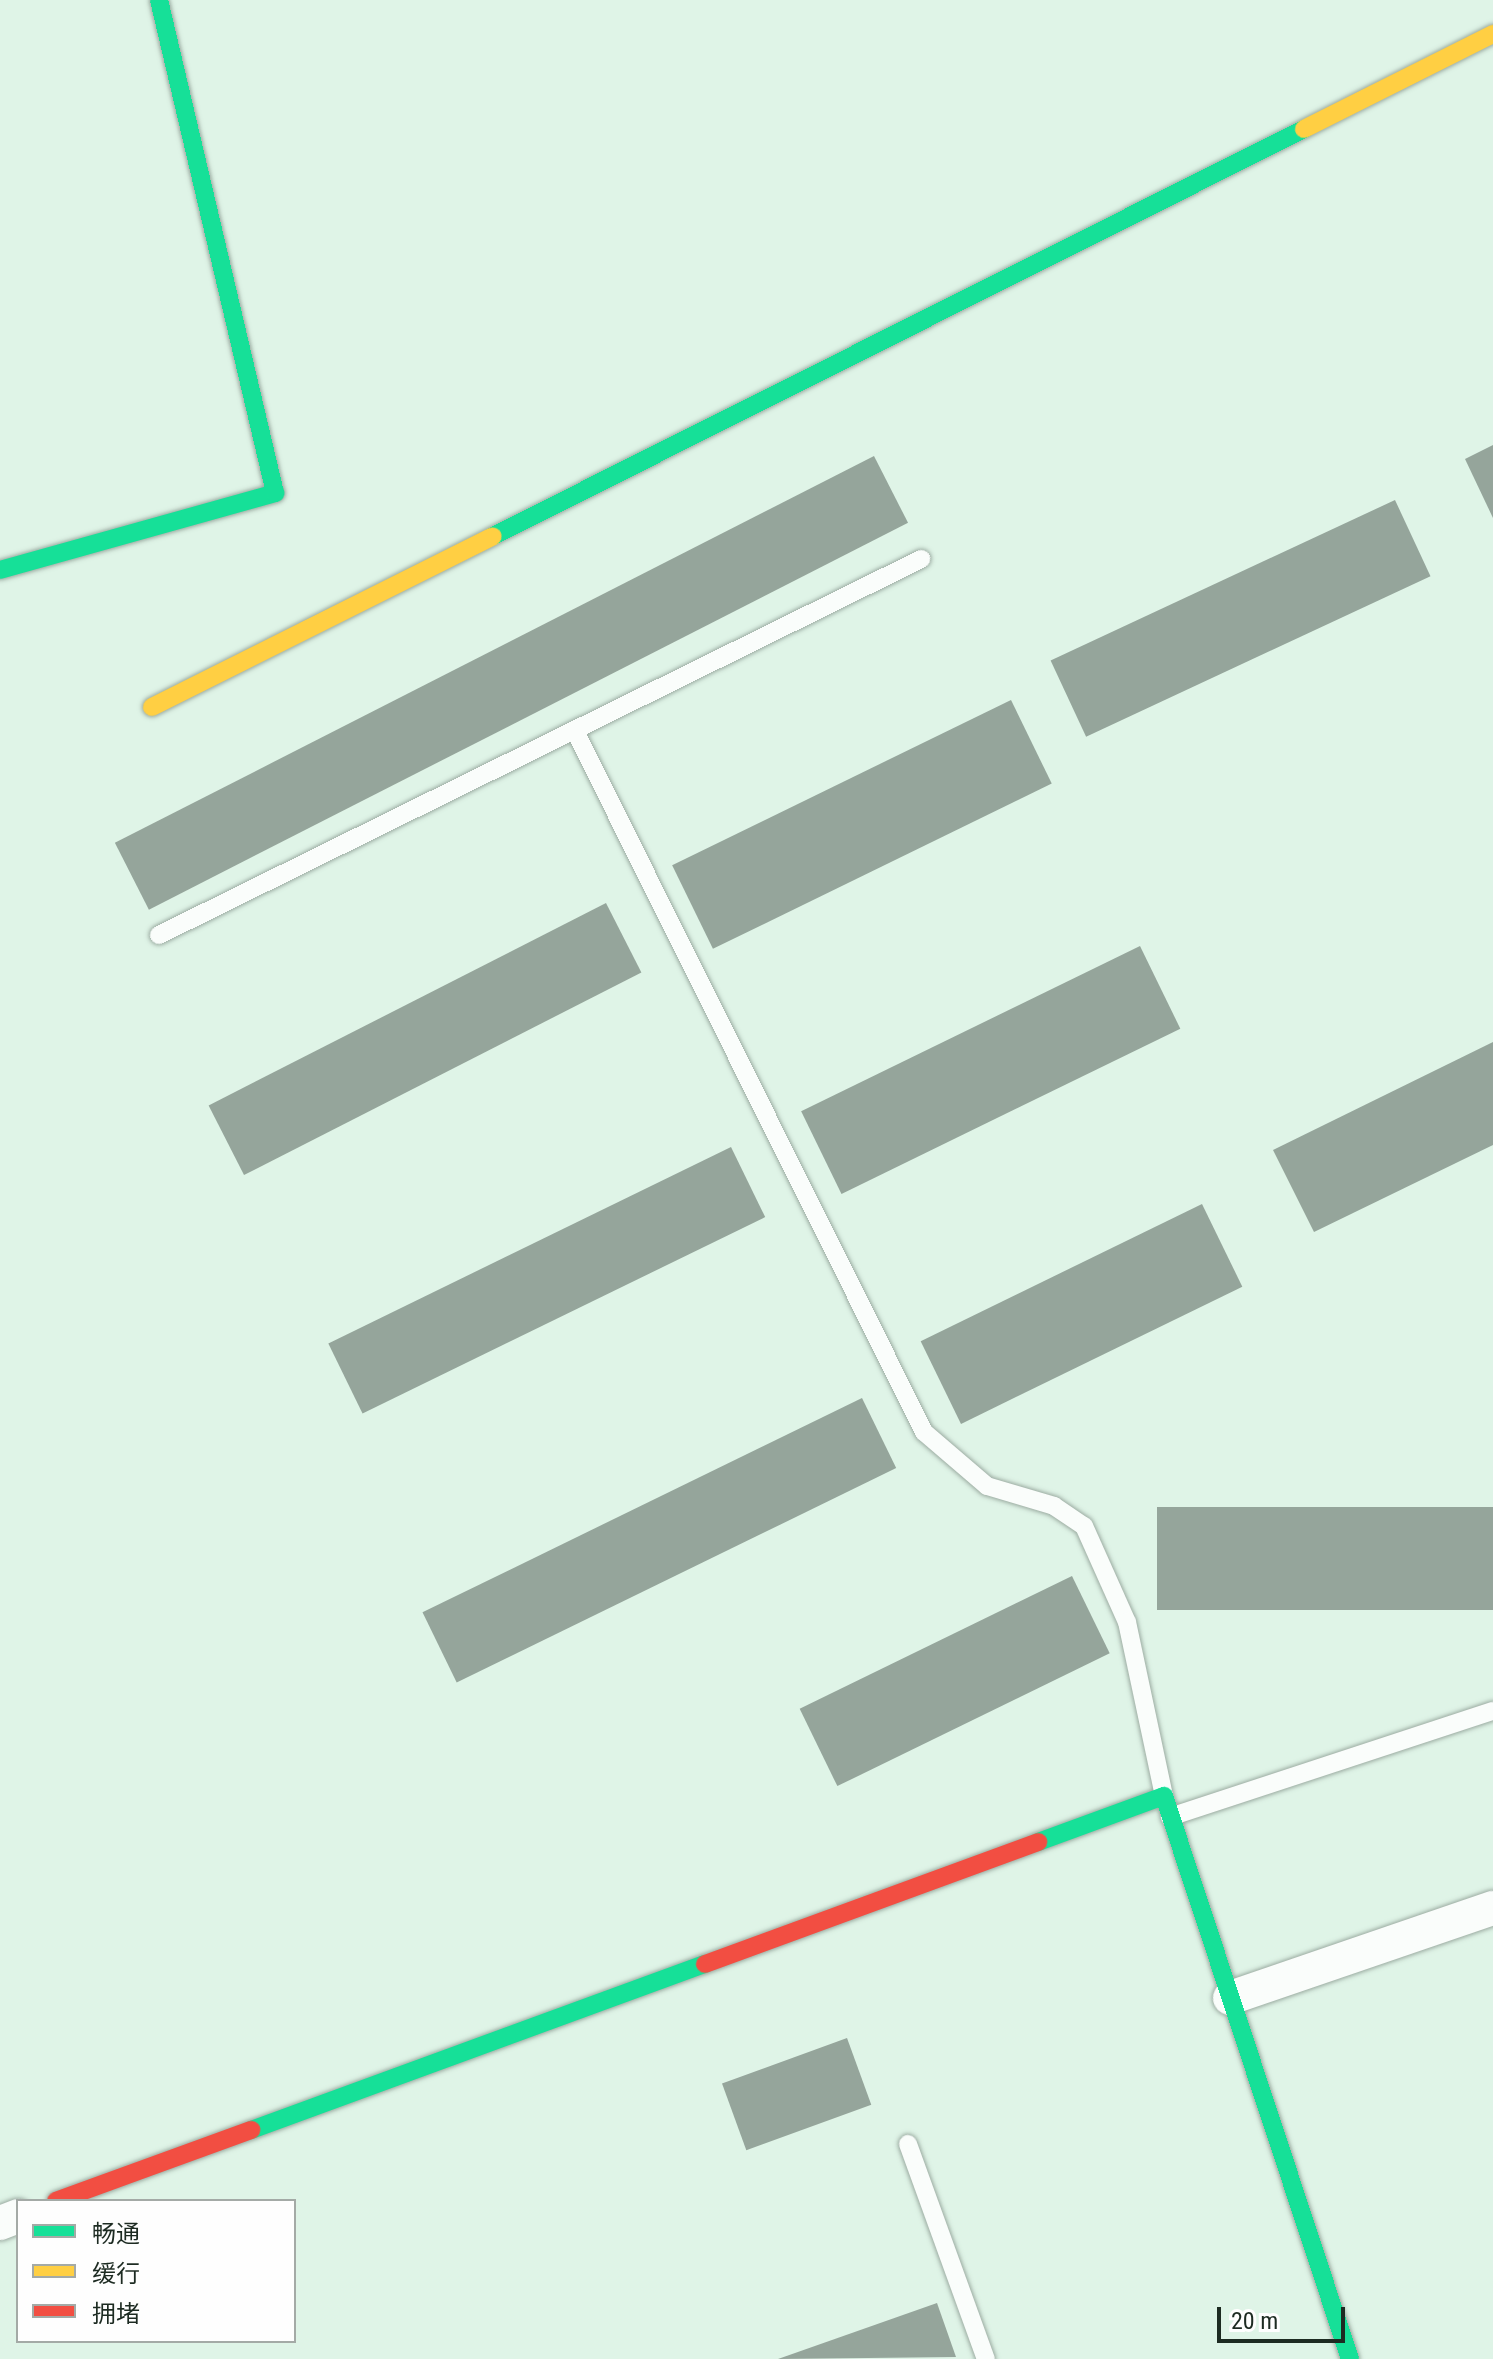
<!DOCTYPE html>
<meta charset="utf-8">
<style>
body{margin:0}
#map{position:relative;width:1493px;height:2359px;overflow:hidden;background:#dff4e7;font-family:"Roboto Condensed","Noto Sans SC",sans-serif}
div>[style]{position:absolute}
.building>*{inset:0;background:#95a59b;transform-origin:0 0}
.roads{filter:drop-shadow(0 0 2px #9caca2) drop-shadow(0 0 2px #9caca2)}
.lane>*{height:18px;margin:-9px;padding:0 9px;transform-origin:9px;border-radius:9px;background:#fafdfb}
.street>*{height:34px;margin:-17px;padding:0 17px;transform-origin:17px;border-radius:17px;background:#fafdfb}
.fast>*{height:18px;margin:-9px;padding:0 9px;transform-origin:9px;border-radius:9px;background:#16e098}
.slow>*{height:18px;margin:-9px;padding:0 9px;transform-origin:9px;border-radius:9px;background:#ffcf43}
.jam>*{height:18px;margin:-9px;padding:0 9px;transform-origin:9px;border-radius:9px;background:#f24e42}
span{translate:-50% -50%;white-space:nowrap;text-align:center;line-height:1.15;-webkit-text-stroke:8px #fefefe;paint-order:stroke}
.legend{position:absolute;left:16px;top:2199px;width:280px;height:144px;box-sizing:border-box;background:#fefefe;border:2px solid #a4aaa6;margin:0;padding:10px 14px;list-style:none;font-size:24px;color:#1d2b22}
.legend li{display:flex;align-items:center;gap:16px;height:40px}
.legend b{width:40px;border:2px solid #a4aaa6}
.scale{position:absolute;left:1217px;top:2307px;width:128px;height:36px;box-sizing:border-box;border:4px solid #1d2b22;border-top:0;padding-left:10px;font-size:24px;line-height:28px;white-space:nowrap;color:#1d2b22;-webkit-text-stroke:6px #fefefe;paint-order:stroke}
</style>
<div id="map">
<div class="building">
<div style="clip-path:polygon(1493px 445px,1493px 518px,1465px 459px)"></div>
<div style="left:874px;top:456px;width:75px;height:852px;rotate:63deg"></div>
<div style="left:1395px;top:500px;width:84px;height:380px;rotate:65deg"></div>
<div style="left:1011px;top:700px;width:93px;height:377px;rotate:64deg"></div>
<div style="left:606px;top:903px;width:78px;height:446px;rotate:63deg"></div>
<div style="left:1140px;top:946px;width:92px;height:377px;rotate:64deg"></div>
<div style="clip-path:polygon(1493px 1042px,1493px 1145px,1314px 1232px,1273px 1150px)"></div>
<div style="left:731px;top:1147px;width:78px;height:448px;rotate:64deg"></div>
<div style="left:1202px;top:1204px;width:92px;height:313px;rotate:64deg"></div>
<div style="left:862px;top:1398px;width:78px;height:489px;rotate:64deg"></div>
<div style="left:1493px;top:1507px;width:103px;height:336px;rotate:90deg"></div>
<div style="left:1072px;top:1576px;width:86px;height:303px;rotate:64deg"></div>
<div style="left:847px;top:2038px;width:71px;height:133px;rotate:70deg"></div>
<div style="clip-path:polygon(937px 2303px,956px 2357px,779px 2359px,778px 2359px)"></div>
</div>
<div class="roads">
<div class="lane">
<div style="left:575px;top:731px;width:783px;rotate:63.53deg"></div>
<div style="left:924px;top:1432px;width:83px;rotate:40.6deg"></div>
<div style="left:987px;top:1486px;width:70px;rotate:16.6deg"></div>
<div style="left:1054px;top:1506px;width:36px;rotate:34deg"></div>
<div style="left:1084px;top:1526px;width:105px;rotate:65.9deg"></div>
<div style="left:1127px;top:1622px;width:178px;rotate:78deg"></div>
<div style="left:159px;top:935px;width:850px;rotate:-26.26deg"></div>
<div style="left:1170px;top:1817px;width:340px;rotate:-18.2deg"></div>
<div style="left:908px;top:2144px;width:229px;rotate:70.1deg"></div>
</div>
<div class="street">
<div style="left:1230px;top:1998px;width:278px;rotate:-18.9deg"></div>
<div style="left:0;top:2223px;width:19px;rotate:-21deg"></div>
</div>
<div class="fast">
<div style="left:493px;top:536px;width:907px;rotate:-26.65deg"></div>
<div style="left:0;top:570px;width:286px;rotate:-15.6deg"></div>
<div style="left:275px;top:493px;width:506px;rotate:-103.24deg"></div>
<div style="left:1038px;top:1842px;width:134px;rotate:-20.1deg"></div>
<div style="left:1164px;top:1796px;width:593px;rotate:71.72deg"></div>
<div style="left:251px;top:2130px;width:483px;rotate:-20.1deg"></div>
</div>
<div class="slow">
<div style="left:1304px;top:129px;width:212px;rotate:-26.7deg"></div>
<div style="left:152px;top:707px;width:381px;rotate:-26.6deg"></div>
</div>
<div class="jam">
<div style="left:705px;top:1964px;width:355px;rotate:-20.1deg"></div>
<div style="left:56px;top:2201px;width:208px;rotate:-20deg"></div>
</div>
</div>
<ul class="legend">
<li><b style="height:10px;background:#16e098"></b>畅通</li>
<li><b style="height:10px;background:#ffcf43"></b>缓行</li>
<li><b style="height:10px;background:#f24e42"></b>拥堵</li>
</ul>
<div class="scale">20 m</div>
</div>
